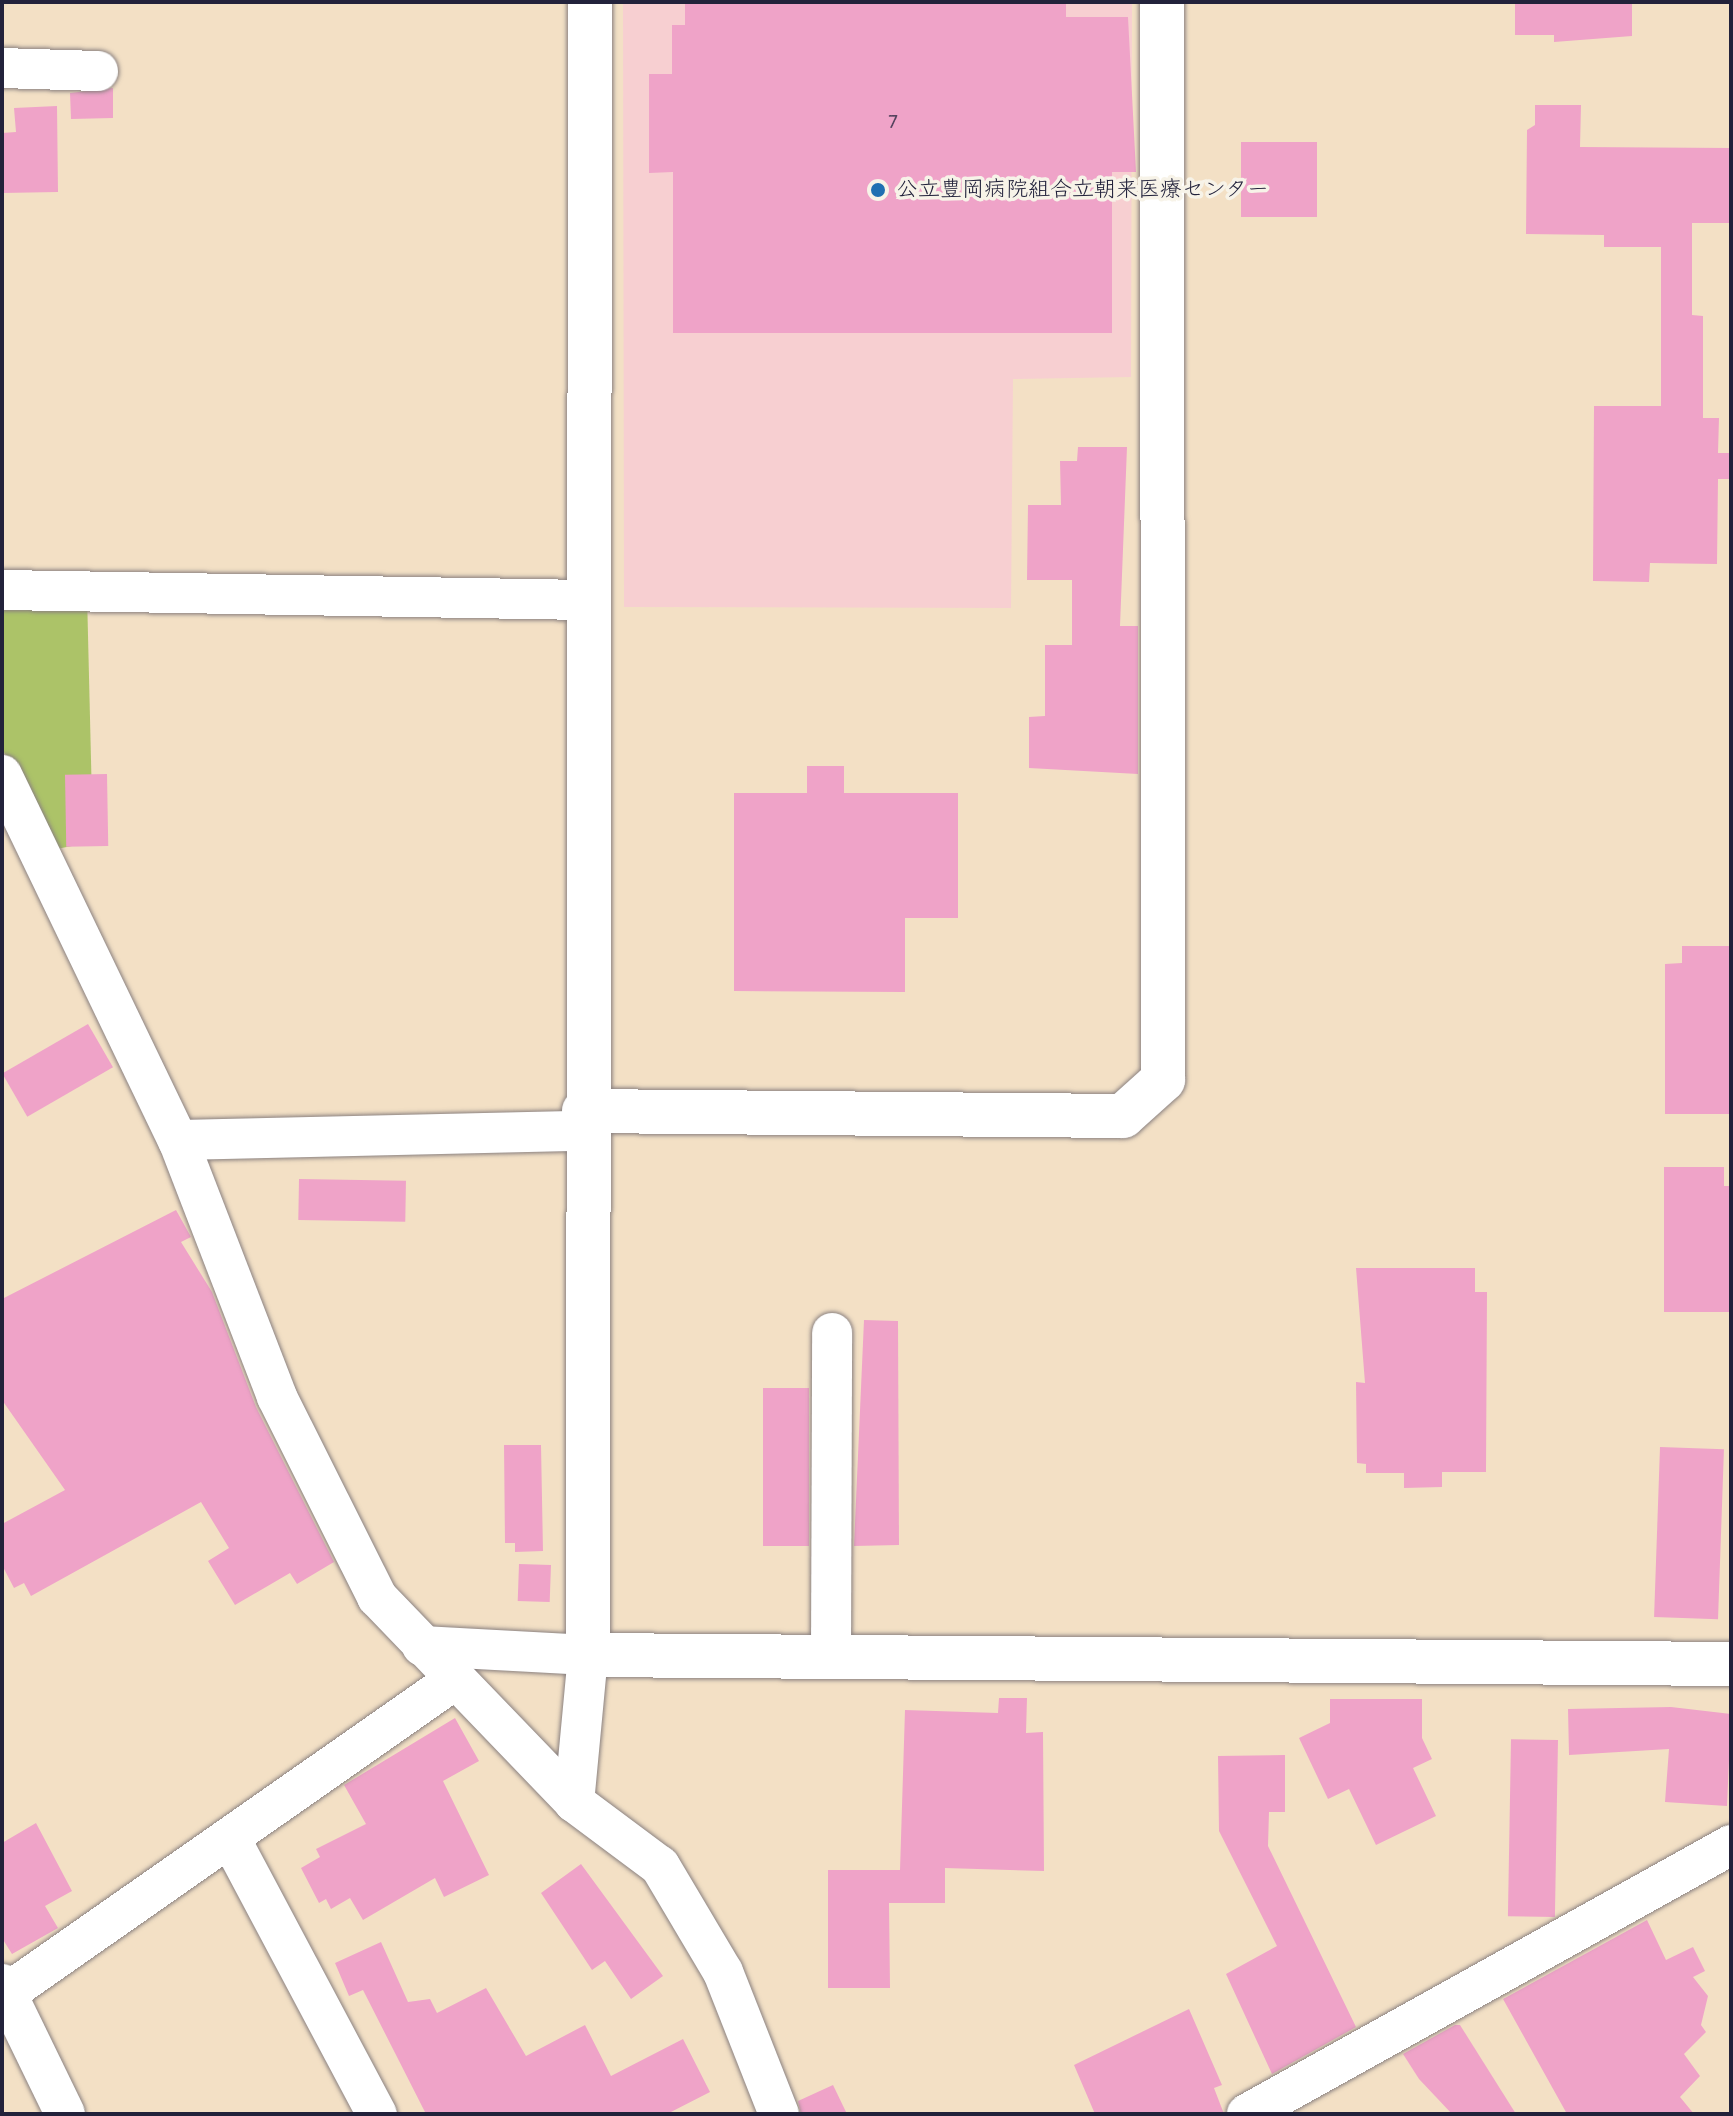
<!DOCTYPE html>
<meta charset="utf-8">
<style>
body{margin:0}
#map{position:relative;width:1733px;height:2116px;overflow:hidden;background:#f3e0c5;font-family:Pangolin,"Klee One",sans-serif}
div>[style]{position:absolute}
.built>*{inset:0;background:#f7cfd1}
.green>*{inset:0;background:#acc368}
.building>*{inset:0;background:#efa3c8;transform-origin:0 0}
.roads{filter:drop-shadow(0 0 2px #8a8180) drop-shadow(0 0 2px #8a8180)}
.minor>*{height:40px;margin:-20px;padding:0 20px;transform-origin:20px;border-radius:20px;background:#fff}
.tertiary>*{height:44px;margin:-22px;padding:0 22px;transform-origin:22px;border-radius:22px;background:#fff}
.dots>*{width:22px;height:22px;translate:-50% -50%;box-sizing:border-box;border:4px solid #f7f3e8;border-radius:50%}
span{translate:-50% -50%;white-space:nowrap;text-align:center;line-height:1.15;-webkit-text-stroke:7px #f7f3e8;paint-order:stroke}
.number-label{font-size:18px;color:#55425e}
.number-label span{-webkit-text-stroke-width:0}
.poi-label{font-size:22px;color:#22223b}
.left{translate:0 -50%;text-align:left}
.frame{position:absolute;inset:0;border:4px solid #22223b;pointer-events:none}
</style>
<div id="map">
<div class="built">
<div style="clip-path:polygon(623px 2px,1132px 2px,1131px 377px,1013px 379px,1011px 608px,624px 607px)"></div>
</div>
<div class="green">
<div style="clip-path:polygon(2px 592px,87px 594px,93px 842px,51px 850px,2px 748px)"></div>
</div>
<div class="building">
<div style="clip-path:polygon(685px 2px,1066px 2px,1066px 17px,1128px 17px,1136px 172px,1112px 172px,1112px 333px,673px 333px,673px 172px,649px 173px,649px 74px,672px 74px,672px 25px,685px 25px)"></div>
<div style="clip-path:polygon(1515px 2px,1632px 2px,1632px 36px,1554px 42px,1554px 35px,1515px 35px)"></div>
<div style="clip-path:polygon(113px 88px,113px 118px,71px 119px,70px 93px)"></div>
<div style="clip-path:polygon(1535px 105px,1581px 105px,1580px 147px,1731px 148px,1731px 223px,1692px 223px,1692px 315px,1703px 316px,1703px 418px,1719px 418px,1718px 453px,1729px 453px,1729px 479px,1718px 479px,1717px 564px,1650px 563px,1649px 582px,1593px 581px,1594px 406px,1661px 406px,1661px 247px,1604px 247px,1604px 235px,1526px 234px,1527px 130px,1535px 125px)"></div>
<div style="clip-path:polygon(57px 106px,58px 192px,2px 193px,2px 133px,16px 132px,14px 108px)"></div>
<div style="left:1241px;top:142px;width:76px;height:75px"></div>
<div style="clip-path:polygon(1078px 447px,1127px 447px,1120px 626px,1138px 626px,1138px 774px,1029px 768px,1029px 717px,1045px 716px,1045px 645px,1072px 645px,1072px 580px,1027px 580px,1028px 505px,1061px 505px,1060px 461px,1077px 461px)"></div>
<div style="clip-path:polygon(807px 766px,844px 766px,844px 793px,958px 793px,958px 918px,905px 918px,905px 992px,734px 991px,734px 793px,807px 793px)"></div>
<div style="left:107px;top:774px;width:72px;height:42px;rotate:89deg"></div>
<div style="clip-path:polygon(1682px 946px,1731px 946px,1729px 1114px,1665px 1114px,1665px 964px,1682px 963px)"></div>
<div style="left:88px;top:1024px;width:50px;height:99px;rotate:60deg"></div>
<div style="clip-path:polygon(1664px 1167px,1724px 1167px,1724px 1186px,1731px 1186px,1731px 1312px,1664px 1312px)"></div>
<div style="left:299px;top:1179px;width:107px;height:41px;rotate:1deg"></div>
<div style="clip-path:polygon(176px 1210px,191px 1237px,181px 1242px,212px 1292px,256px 1407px,334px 1562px,297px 1584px,290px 1573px,235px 1605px,208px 1561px,229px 1548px,201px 1502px,31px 1596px,24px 1583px,14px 1588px,2px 1565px,2px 1524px,65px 1490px,2px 1400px,2px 1299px)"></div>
<div style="clip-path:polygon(1356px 1268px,1475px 1268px,1475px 1292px,1487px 1292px,1486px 1472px,1442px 1472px,1442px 1487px,1404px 1488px,1404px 1473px,1366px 1473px,1366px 1464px,1357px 1463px,1356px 1382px,1365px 1383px)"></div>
<div style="clip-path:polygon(864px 1320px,898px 1321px,899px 1545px,854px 1546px)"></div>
<div style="left:809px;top:1388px;width:158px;height:46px;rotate:90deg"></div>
<div style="clip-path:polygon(504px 1445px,541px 1445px,543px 1551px,515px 1552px,515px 1543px,505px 1543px)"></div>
<div style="left:1660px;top:1447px;width:64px;height:170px;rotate:2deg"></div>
<div style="left:519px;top:1564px;width:32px;height:37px;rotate:2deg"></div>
<div style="clip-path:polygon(999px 1698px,1027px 1698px,1026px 1733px,1043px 1732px,1044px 1871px,945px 1868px,945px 1903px,889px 1903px,890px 1988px,828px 1988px,828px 1870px,900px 1870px,905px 1710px,998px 1713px)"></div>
<div style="clip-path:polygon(1330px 1699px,1422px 1699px,1422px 1738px,1432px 1759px,1413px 1768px,1436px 1816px,1376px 1845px,1349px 1789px,1328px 1799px,1299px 1738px,1330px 1723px)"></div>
<div style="clip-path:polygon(1671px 1707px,1731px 1714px,1727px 1806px,1665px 1802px,1669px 1749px,1569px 1755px,1568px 1709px)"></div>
<div style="clip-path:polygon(455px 1718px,479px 1761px,443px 1781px,489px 1875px,444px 1897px,435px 1878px,363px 1920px,350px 1898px,331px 1909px,326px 1899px,319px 1903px,301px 1868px,320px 1857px,316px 1849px,366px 1824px,344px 1785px)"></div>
<div style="left:1558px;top:1740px;width:177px;height:47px;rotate:91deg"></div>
<div style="clip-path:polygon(1285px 1755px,1285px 1812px,1269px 1812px,1268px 1846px,1356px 2027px,1272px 2074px,1226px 1974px,1277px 1946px,1219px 1831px,1218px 1756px)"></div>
<div style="clip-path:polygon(36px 1823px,72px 1891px,45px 1906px,58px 1928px,12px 1954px,2px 1938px,2px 1843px)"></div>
<div style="clip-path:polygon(581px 1864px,663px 1976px,631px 1999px,605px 1961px,592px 1970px,541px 1893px)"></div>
<div style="clip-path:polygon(1647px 1920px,1666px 1960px,1693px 1947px,1705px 1971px,1693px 1977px,1708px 1996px,1701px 2025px,1706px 2032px,1684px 2054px,1700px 2076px,1680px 2097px,1694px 2114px,1567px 2114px,1503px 1999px)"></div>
<div style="clip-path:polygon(381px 1942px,408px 2002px,430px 1999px,437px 2013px,486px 1988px,526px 2056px,585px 2025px,611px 2076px,683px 2039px,710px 2092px,667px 2114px,426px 2114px,363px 1990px,349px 1996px,335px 1963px)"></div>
<div style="clip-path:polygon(1189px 2009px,1222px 2085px,1214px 2088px,1224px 2114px,1095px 2114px,1074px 2065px)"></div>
<div style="clip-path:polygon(1455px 2025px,1460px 2025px,1516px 2114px,1452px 2114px,1419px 2079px,1403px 2054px)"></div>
<div style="clip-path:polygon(833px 2085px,847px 2114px,801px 2114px,798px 2101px)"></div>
</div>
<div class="roads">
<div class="minor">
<div style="left:2px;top:68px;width:96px;rotate:1.8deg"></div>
<div style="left:2px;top:590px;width:585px;rotate:0.98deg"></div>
<div style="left:2px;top:775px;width:405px;rotate:64.3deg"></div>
<div style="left:178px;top:1140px;width:275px;rotate:68.9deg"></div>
<div style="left:277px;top:1397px;width:224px;rotate:63.4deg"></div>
<div style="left:377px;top:1597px;width:284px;rotate:46.1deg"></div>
<div style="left:574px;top:1802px;width:107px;rotate:36.7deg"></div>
<div style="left:660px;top:1866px;width:123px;rotate:59.3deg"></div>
<div style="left:723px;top:1972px;width:153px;rotate:68.5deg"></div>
<div style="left:178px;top:1140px;width:406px;rotate:-1.3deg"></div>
<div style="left:422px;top:1646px;width:166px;rotate:3.1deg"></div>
<div style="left:588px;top:1655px;width:148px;rotate:95.4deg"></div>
<div style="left:831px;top:1657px;width:324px;rotate:-89.8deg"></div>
<div style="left:230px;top:1838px;width:313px;rotate:62deg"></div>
<div style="left:2px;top:1984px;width:144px;rotate:64.1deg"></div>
<div style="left:7px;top:1993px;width:548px;rotate:-34.97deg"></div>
<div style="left:1247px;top:2114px;width:554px;rotate:-29.06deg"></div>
</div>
<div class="tertiary">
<div style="left:590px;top:2px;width:1653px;rotate:90.07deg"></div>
<div style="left:588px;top:1655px;width:1143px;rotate:0.45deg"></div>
<div style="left:584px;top:1111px;width:539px;rotate:0.53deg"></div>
<div style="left:1123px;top:1116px;width:54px;rotate:-42deg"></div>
<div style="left:1163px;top:1080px;width:1078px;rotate:-90.05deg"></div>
</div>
</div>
<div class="dots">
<div style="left:878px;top:190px;background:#1f6fb2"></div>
</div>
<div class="number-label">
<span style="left:893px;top:123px">7</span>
</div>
<div class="poi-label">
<span class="left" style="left:896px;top:190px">公立豊岡病院組合立朝来医療センター</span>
</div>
<div class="frame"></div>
</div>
